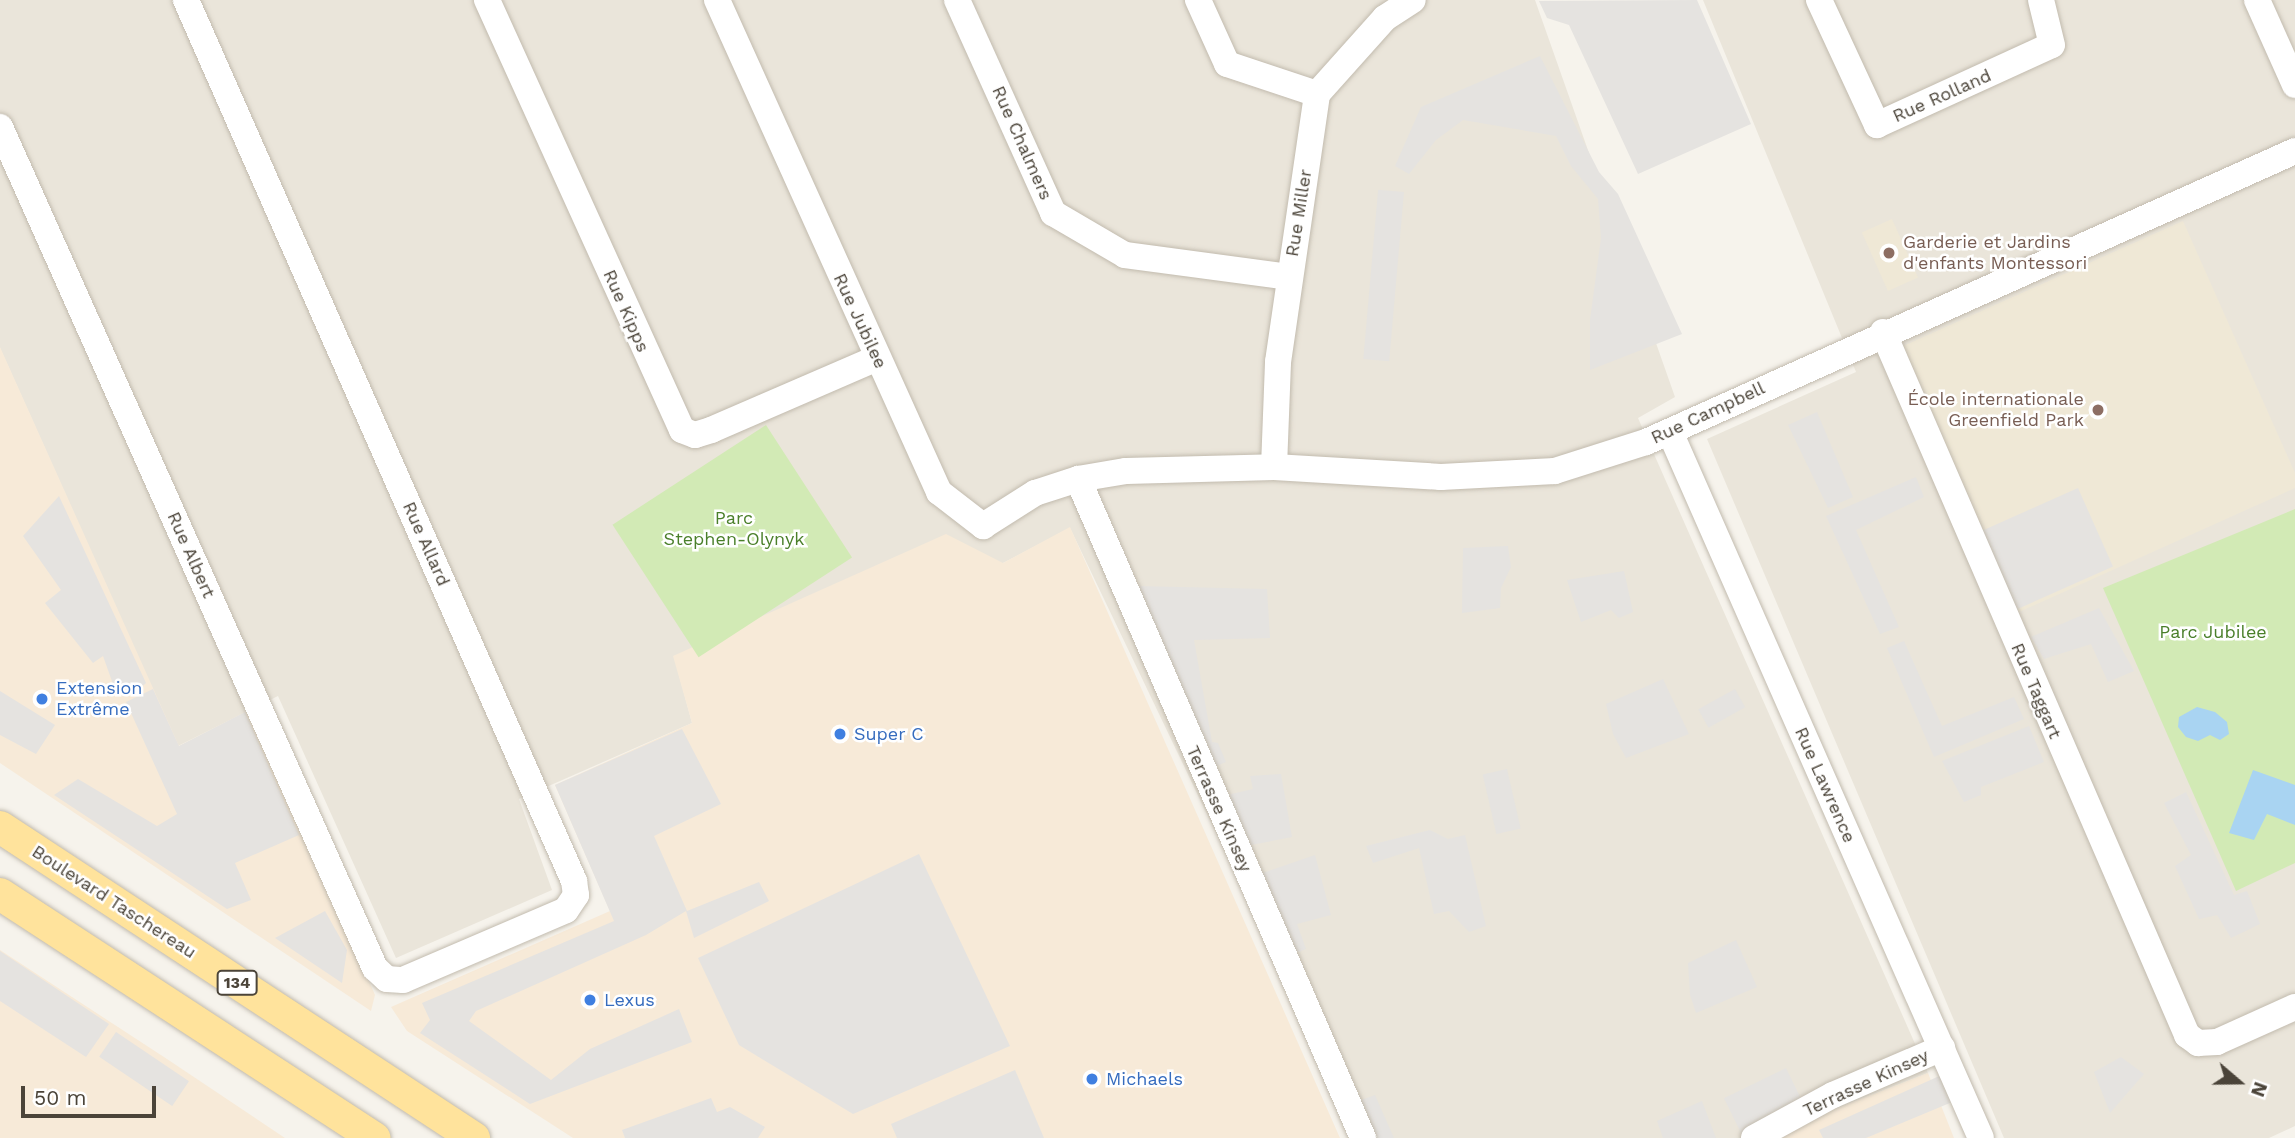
<!DOCTYPE html>
<meta charset="utf-8">
<style>
body{margin:0}
#map{position:relative;width:2295px;height:1138px;overflow:hidden;background:#f6f3ec;font-family:"Work Sans",sans-serif}
div>[style]{position:absolute}
.residential>*{inset:0;background:#eae5da}
.commercial>*{inset:0;background:#f7ead8}
.education>*{inset:0;background:#efe8d6;transform-origin:0 0}
.green>*{inset:0;background:#d2eab5;transform-origin:0 0}
.parking>*{inset:0;background:#e5e3e0;transform-origin:0 0}
.water>*{inset:0;background:#a9d4f2}
.roads{filter:drop-shadow(0 0 2px #c2bbae) drop-shadow(0 0 2px #c2bbae)}
.minor>*{height:26px;margin:-13px;padding:0 13px;transform-origin:13px;border-radius:13px;background:#fff}
.major>*{height:32px;margin:-16px;padding:0 16px;transform-origin:16px;border-radius:16px;background:#ffe39c}
.dots>*{width:19px;height:19px;translate:-50% -50%;box-sizing:border-box;border:4px solid #fff;border-radius:50%}
span{translate:-50% -50%;white-space:nowrap;text-align:center;line-height:1.15;-webkit-text-stroke:5px #fff;paint-order:stroke}
.shield-label span{padding:2px 5px;background:#fff;border:2px solid;border-radius:5px;-webkit-text-stroke-width:0}
.shield-label{font-size:16px;color:#4b4439;font-weight:700}
.street-label{font-size:18px;color:#4b4439}
.education-label{font-size:18px;color:#785e54}
.left{translate:0 -50%;text-align:left}
.right{translate:-100% -50%;text-align:right}
.park-label{font-size:18px;color:#4a7f2a}
.shop-label{font-size:18px;color:#366cbe}
.north{position:absolute;left:2204px;top:1047px;width:70px;height:70px;-webkit-text-stroke:5px #fff;paint-order:stroke;rotate:110deg;font-size:19px;font-weight:700;line-height:28px;text-align:center;color:#4b4439}
.north::after{content:'';display:block;margin:auto;width:24px;height:32px;background:#4b4439;clip-path:polygon(50% 0,100% 100%,50% 72%,0 100%)}
.scale{position:absolute;left:21px;top:1086px;width:135px;height:32px;box-sizing:border-box;border:4px solid #4b4439;border-top:0;padding-left:9px;font-size:21px;line-height:24px;white-space:nowrap;color:#4b4439;-webkit-text-stroke:5px #fff;paint-order:stroke}
</style>
<div id="map">
<div class="residential">
<div style="clip-path:polygon(0 0,1535px 0,1675px 397px,1638px 418px,1928px 1073px,1760px 1138px,1362px 1138px,1070px 528px,1003px 563px,674px 656px,692px 723px,519px 799px,552px 890px,396px 958px,278px 696px,178px 746px,0 348px)"></div>
<div style="clip-path:polygon(1703px 0,2295px 0,2295px 1126px,2269px 1138px,2004px 1138px,1707px 439px,1856px 372px)"></div>
</div>
<div class="commercial">
<div style="clip-path:polygon(0 347px,179px 746px,249px 710px,375px 995px,371px 1011px,0 763px)"></div>
<div style="clip-path:polygon(1070px 527px,1340px 1138px,573px 1138px,407px 1031px,391px 1007px,610px 911px,555px 785px,692px 723px,673px 656px,946px 534px,1003px 563px)"></div>
<div style="clip-path:polygon(0 950px,167px 1059px,285px 1138px,0 1138px)"></div>
<div style="clip-path:polygon(1928px 1073px,1954px 1138px,1760px 1138px)"></div>
</div>
<div class="education">
<div style="left:1892px;top:219px;width:64px;height:33px;rotate:66deg"></div>
<div style="clip-path:polygon(2183px 221px,2295px 473px,2295px 488px,2019px 612px,1901px 347px)"></div>
</div>
<div class="green">
<div style="left:766px;top:425px;width:158px;height:183px;rotate:57deg"></div>
<div style="clip-path:polygon(2295px 509px,2295px 863px,2236px 891px,2103px 588px)"></div>
</div>
<div class="parking">
<div style="clip-path:polygon(1697px 0,1751px 124px,1638px 174px,1569px 25px,1547px 18px,1539px 1px)"></div>
<div style="clip-path:polygon(1540px 56px,1599px 172px,1618px 194px,1682px 334px,1590px 370px,1590px 320px,1601px 238px,1598px 199px,1571px 166px,1556px 136px,1463px 120px,1436px 140px,1409px 174px,1395px 166px,1421px 107px)"></div>
<div style="left:1404px;top:192px;width:170px;height:26px;rotate:95deg"></div>
<div style="clip-path:polygon(1817px 412px,1853px 497px,1828px 508px,1788px 425px)"></div>
<div style="clip-path:polygon(1916px 477px,1924px 497px,1856px 530px,1899px 627px,1880px 634px,1826px 516px)"></div>
<div style="left:2078px;top:488px;width:86px;height:105px;rotate:66deg"></div>
<div style="clip-path:polygon(59px 496px,146px 683px,135px 693px,113px 684px,103px 656px,93px 663px,45px 603px,61px 590px,23px 536px)"></div>
<div style="clip-path:polygon(1508px 546px,1511px 567px,1501px 588px,1500px 608px,1462px 613px,1463px 548px)"></div>
<div style="clip-path:polygon(1624px 571px,1633px 612px,1619px 618px,1611px 610px,1581px 622px,1567px 580px)"></div>
<div style="clip-path:polygon(1136px 586px,1267px 589px,1270px 638px,1194px 640px,1212px 742px,1218px 743px,1226px 762px,1207px 770px)"></div>
<div style="clip-path:polygon(2099px 608px,2134px 671px,2108px 682px,2091px 644px,2044px 659px,2031px 637px)"></div>
<div style="clip-path:polygon(1904px 641px,1942px 726px,2014px 697px,2024px 719px,1934px 757px,1887px 648px)"></div>
<div style="clip-path:polygon(1663px 679px,1689px 734px,1626px 758px,1613px 734px,1606px 704px)"></div>
<div style="clip-path:polygon(153px 689px,179px 746px,245px 712px,299px 835px,235px 863px,251px 900px,227px 909px,54px 795px,78px 779px,157px 826px,177px 814px,126px 702px)"></div>
<div style="left:1735px;top:689px;width:21px;height:42px;rotate:61deg"></div>
<div style="clip-path:polygon(0 691px,55px 725px,36px 754px,0 735px)"></div>
<div style="clip-path:polygon(2029px 726px,2044px 762px,1981px 787px,1981px 795px,1964px 802px,1942px 761px)"></div>
<div style="clip-path:polygon(682px 729px,721px 804px,654px 836px,687px 911px,759px 882px,769px 901px,694px 938px,686px 911px,646px 935px,476px 1011px,469px 1021px,551px 1080px,590px 1049px,679px 1009px,692px 1042px,530px 1104px,420px 1033px,430px 1020px,422px 1003px,614px 921px,555px 785px)"></div>
<div style="left:1507px;top:769px;width:61px;height:25px;rotate:77deg"></div>
<div style="clip-path:polygon(1281px 774px,1292px 837px,1246px 846px,1227px 795px,1253px 789px,1250px 776px)"></div>
<div style="clip-path:polygon(2186px 792px,2234px 895px,2247px 891px,2260px 924px,2231px 938px,2217px 915px,2199px 919px,2175px 866px,2191px 855px,2164px 803px)"></div>
<div style="clip-path:polygon(1430px 830px,1448px 839px,1465px 835px,1486px 926px,1469px 932px,1449px 911px,1434px 914px,1419px 848px,1373px 863px,1366px 846px)"></div>
<div style="clip-path:polygon(919px 854px,1010px 1046px,853px 1114px,739px 1045px,698px 958px)"></div>
<div style="clip-path:polygon(1315px 855px,1331px 915px,1297px 924px,1306px 949px,1291px 955px,1254px 876px)"></div>
<div style="clip-path:polygon(325px 911px,347px 950px,342px 983px,275px 938px)"></div>
<div style="clip-path:polygon(1736px 940px,1757px 987px,1696px 1013px,1690px 995px,1688px 963px)"></div>
<div style="clip-path:polygon(0 951px,109px 1024px,86px 1057px,0 1001px)"></div>
<div style="left:116px;top:1032px;width:88px;height:30px;rotate:34deg"></div>
<div style="clip-path:polygon(2121px 1057px,2144px 1074px,2110px 1113px,2094px 1072px)"></div>
<div style="left:1786px;top:1068px;width:49px;height:69px;rotate:64deg"></div>
<div style="clip-path:polygon(1015px 1070px,1044px 1138px,897px 1138px,891px 1124px)"></div>
<div style="clip-path:polygon(1946px 1073px,1957px 1100px,1866px 1138px,1823px 1138px,1819px 1130px)"></div>
<div style="clip-path:polygon(1375px 1095px,1394px 1138px,1374px 1138px,1356px 1102px)"></div>
<div style="clip-path:polygon(711px 1098px,717px 1112px,730px 1107px,765px 1127px,758px 1138px,625px 1138px,622px 1130px)"></div>
<div style="clip-path:polygon(1702px 1101px,1716px 1138px,1663px 1138px,1657px 1121px)"></div>
</div>
<div class="water">
<div style="clip-path:polygon(2197px 707px,2215px 712px,2227px 722px,2229px 734px,2220px 740px,2210px 735px,2198px 741px,2186px 737px,2178px 727px,2179px 717px)"></div>
<div style="clip-path:polygon(2253px 770px,2295px 785px,2295px 825px,2267px 814px,2254px 840px,2229px 833px)"></div>
</div>
<div class="roads">
<div class="minor">
<div style="left:487px;top:0;width:472px;rotate:65.6deg"></div>
<div style="left:682px;top:430px;width:14px;rotate:21deg"></div>
<div style="left:695px;top:435px;width:17px;rotate:-17deg"></div>
<div style="left:711px;top:430px;width:179px;rotate:-23.4deg"></div>
<div style="left:717px;top:0;width:540px;rotate:65.71deg"></div>
<div style="left:939px;top:492px;width:56px;rotate:37.7deg"></div>
<div style="left:983px;top:526px;width:62px;rotate:-32.4deg"></div>
<div style="left:1035px;top:493px;width:45px;rotate:-18deg"></div>
<div style="left:1078px;top:479px;width:49px;rotate:-9.5deg"></div>
<div style="left:1126px;top:471px;width:148px;rotate:-1.5deg"></div>
<div style="left:1274px;top:467px;width:167px;rotate:3.4deg"></div>
<div style="left:1441px;top:477px;width:114px;rotate:-3deg"></div>
<div style="left:1555px;top:471px;width:96px;rotate:-17.7deg"></div>
<div style="left:1646px;top:442px;width:711px;rotate:-24.15deg"></div>
<div style="left:957px;top:0;width:234px;rotate:65.7deg"></div>
<div style="left:1053px;top:213px;width:83px;rotate:30.3deg"></div>
<div style="left:1125px;top:255px;width:165px;rotate:7.6deg"></div>
<div style="left:1198px;top:0;width:70px;rotate:65.6deg"></div>
<div style="left:1227px;top:64px;width:95px;rotate:18.4deg"></div>
<div style="left:1819px;top:0;width:138px;rotate:65.1deg"></div>
<div style="left:1877px;top:125px;width:192px;rotate:-24.6deg"></div>
<div style="left:2052px;top:45px;width:46px;rotate:-103.7deg"></div>
<div style="left:2257px;top:0;width:93px;rotate:65.9deg"></div>
<div style="left:0;top:127px;width:921px;rotate:65.97deg"></div>
<div style="left:375px;top:968px;width:16px;rotate:43deg"></div>
<div style="left:387px;top:979px;width:16px;rotate:4deg"></div>
<div style="left:403px;top:980px;width:177px;rotate:-23.2deg"></div>
<div style="left:566px;top:910px;width:18px;rotate:-56deg"></div>
<div style="left:576px;top:895px;width:14px;rotate:-98deg"></div>
<div style="left:574px;top:881px;width:963px;rotate:-113.77deg"></div>
<div style="left:1883px;top:332px;width:766px;rotate:66.61deg"></div>
<div style="left:2187px;top:1035px;width:14px;rotate:36deg"></div>
<div style="left:2198px;top:1043px;width:19px;rotate:-3deg"></div>
<div style="left:2217px;top:1042px;width:85px;rotate:-24.2deg"></div>
<div style="left:1670px;top:432px;width:771px;rotate:66.23deg"></div>
<div style="left:1274px;top:467px;width:105px;rotate:-87.8deg"></div>
<div style="left:1278px;top:362px;width:271px;rotate:-81.7deg"></div>
<div style="left:1317px;top:94px;width:102px;rotate:-48.2deg"></div>
<div style="left:1385px;top:18px;width:33px;rotate:-33deg"></div>
<div style="left:1078px;top:479px;width:718px;rotate:66.61deg"></div>
<div style="left:1754px;top:1138px;width:90px;rotate:-28.6deg"></div>
<div style="left:1833px;top:1095px;width:119px;rotate:-23.3deg"></div>
</div>
<div class="major">
<div style="left:0;top:827px;width:567px;rotate:33.27deg"></div>
<div style="left:0;top:894px;width:447px;rotate:33.1deg"></div>
</div>
</div>
<div class="dots">
<div style="left:1889px;top:253px;background:#8d6e63"></div>
<div style="left:2098px;top:410px;background:#8d6e63"></div>
<div style="left:42px;top:699px;background:#3f7fe0"></div>
<div style="left:840px;top:734px;background:#3f7fe0"></div>
<div style="left:590px;top:1000px;background:#3f7fe0"></div>
<div style="left:1092px;top:1079px;background:#3f7fe0"></div>
</div>
<div class="shield-label">
<span style="left:237px;top:983px">134</span>
</div>
<div class="street-label">
<span style="left:1942px;top:96px;rotate:-24deg">Rue Rolland</span>
<span style="left:1022px;top:143px;rotate:66deg">Rue Chalmers</span>
<span style="left:1299px;top:213px;rotate:-81deg">Rue Miller</span>
<span style="left:626px;top:311px;rotate:66deg">Rue Kipps</span>
<span style="left:860px;top:321px;rotate:65deg">Rue Jubilee</span>
<span style="left:1708px;top:413px;rotate:-25deg">Rue Campbell</span>
<span style="left:426px;top:544px;rotate:66deg">Rue Allard</span>
<span style="left:191px;top:555px;rotate:66deg">Rue Albert</span>
<span style="left:2036px;top:691px;rotate:67deg">Rue Taggart</span>
<span style="left:1825px;top:785px;rotate:66deg">Rue Lawrence</span>
<span style="left:1219px;top:809px;rotate:66deg">Terrasse Kinsey</span>
<span style="left:114px;top:902px;rotate:33deg">Boulevard Taschereau</span>
<span style="left:1866px;top:1083px;rotate:-25deg">Terrasse Kinsey</span>
</div>
<div class="education-label">
<span class="left" style="left:1903px;top:253px">Garderie et Jardins<br>d'enfants Montessori</span>
<span class="right" style="left:2084px;top:410px">École internationale<br>Greenfield Park</span>
</div>
<div class="park-label">
<span style="left:734px;top:529px">Parc<br>Stephen-Olynyk</span>
<span style="left:2213px;top:632px">Parc Jubilee</span>
</div>
<div class="shop-label">
<span class="left" style="left:56px;top:699px">Extension<br>Extrême</span>
<span class="left" style="left:854px;top:734px">Super C</span>
<span class="left" style="left:604px;top:1000px">Lexus</span>
<span class="left" style="left:1106px;top:1079px">Michaels</span>
</div>
<div class="north">N</div>
<div class="scale">50 m</div>
</div>
